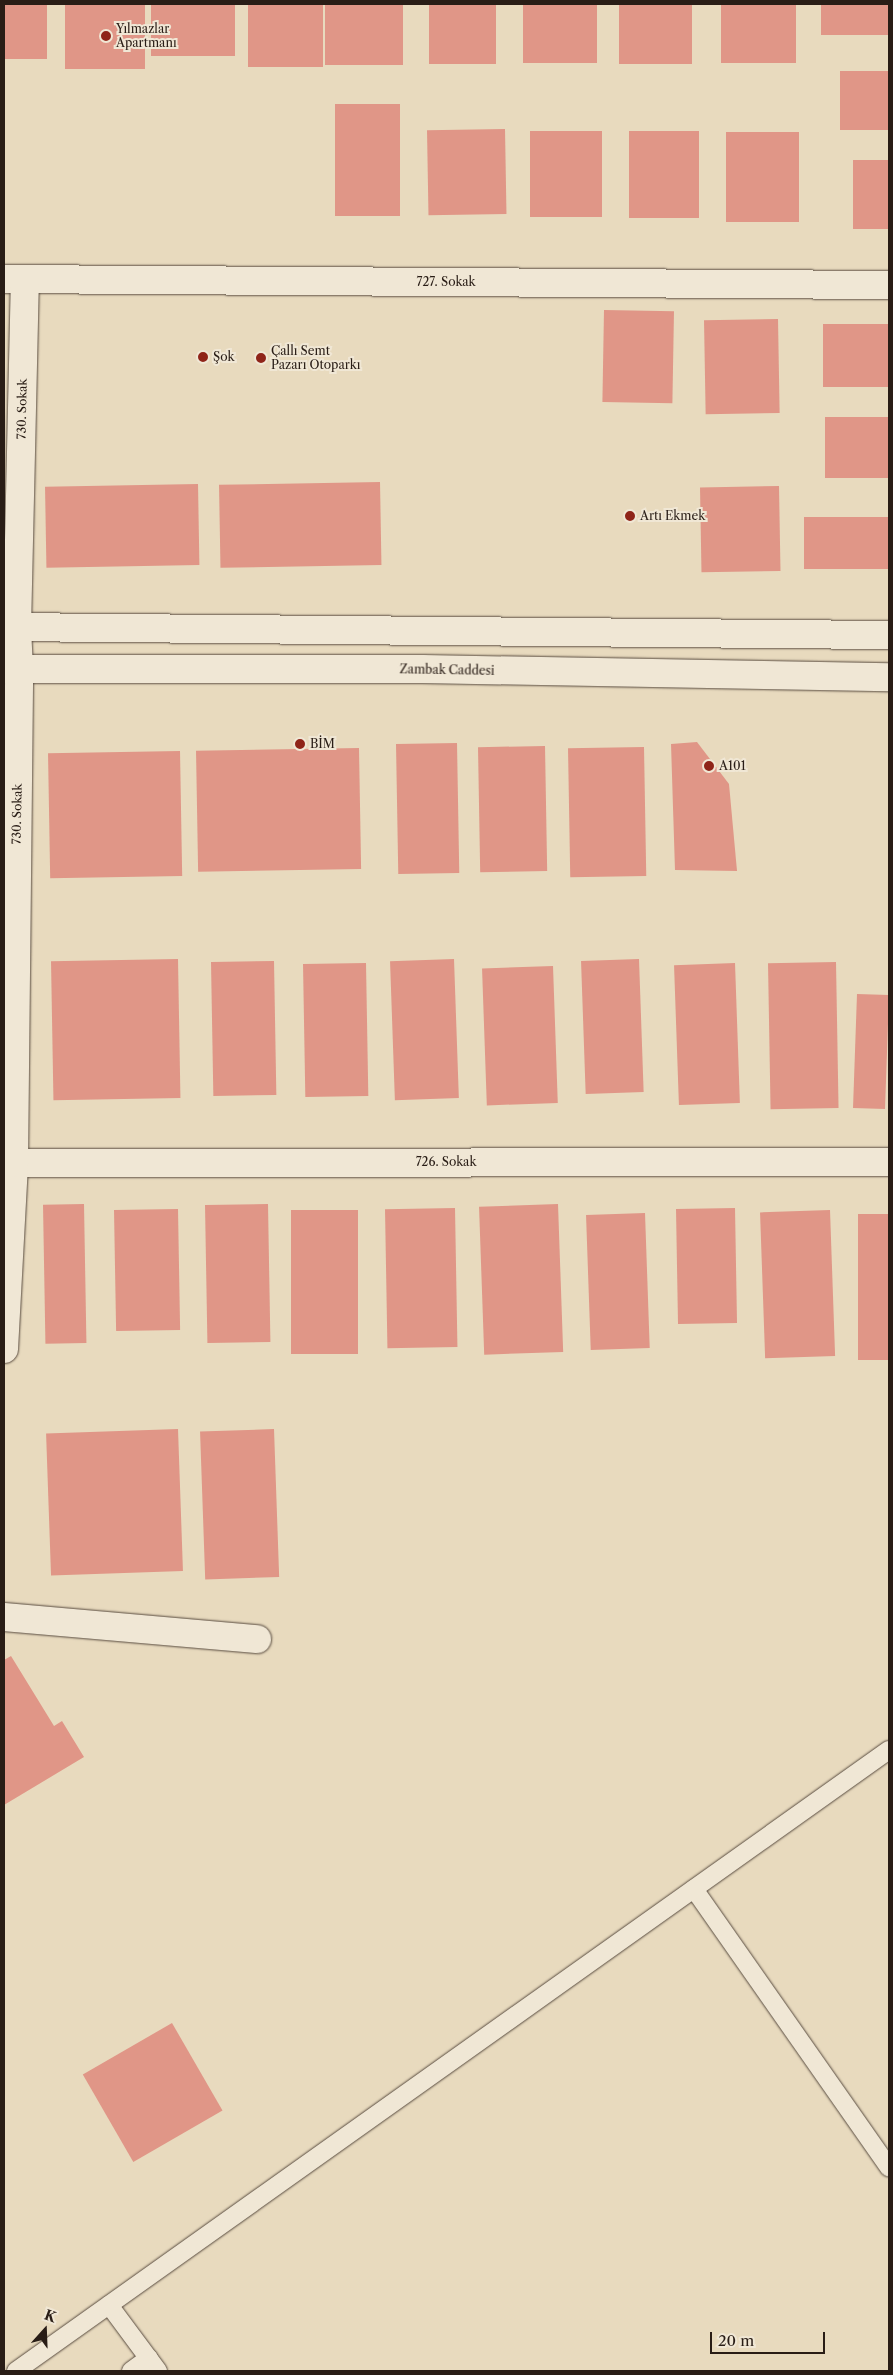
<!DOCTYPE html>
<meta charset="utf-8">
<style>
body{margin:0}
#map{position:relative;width:893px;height:2375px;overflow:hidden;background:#e8dabe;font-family:"Libre Caslon Text",serif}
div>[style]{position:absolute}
.building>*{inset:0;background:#e09687;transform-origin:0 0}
.roads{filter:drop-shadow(0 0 1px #594c40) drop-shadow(0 0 1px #594c40)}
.lane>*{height:18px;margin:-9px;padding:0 9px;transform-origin:9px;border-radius:9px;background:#f0e7d5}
.street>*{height:28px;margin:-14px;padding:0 14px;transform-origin:14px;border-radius:14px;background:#f0e7d5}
.secondary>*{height:28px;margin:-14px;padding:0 14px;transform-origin:14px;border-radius:14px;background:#f0e7d5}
.dots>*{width:14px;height:14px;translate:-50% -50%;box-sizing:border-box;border:2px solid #f0e7d5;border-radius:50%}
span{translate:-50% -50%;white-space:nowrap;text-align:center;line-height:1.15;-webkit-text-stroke:4px #f0e7d5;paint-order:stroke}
.poi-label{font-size:12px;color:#291d16}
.left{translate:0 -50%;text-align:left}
.street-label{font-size:12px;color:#291d16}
.frame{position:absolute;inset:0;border:5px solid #291d16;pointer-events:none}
.north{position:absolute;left:20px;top:2305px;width:50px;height:50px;-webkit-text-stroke:4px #f0e7d5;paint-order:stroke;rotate:20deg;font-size:14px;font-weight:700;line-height:20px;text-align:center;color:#291d16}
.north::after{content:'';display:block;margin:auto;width:18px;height:22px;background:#291d16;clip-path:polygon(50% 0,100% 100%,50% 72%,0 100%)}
.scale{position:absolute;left:710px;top:2332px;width:115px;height:22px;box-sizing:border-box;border:2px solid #291d16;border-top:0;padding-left:6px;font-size:15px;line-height:18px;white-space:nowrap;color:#291d16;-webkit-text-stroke:4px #f0e7d5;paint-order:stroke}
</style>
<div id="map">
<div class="building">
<div style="left:4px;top:4px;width:43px;height:55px"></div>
<div style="left:65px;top:4px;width:80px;height:65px"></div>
<div style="left:151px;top:4px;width:84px;height:52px"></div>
<div style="left:248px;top:4px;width:75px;height:63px"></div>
<div style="left:325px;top:4px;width:78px;height:61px"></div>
<div style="left:429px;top:4px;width:67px;height:60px"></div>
<div style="left:523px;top:4px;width:74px;height:59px"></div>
<div style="left:619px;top:4px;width:73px;height:60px"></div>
<div style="left:721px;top:4px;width:75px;height:59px"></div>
<div style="left:821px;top:4px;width:68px;height:31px"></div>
<div style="left:840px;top:71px;width:49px;height:59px"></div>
<div style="left:335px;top:104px;width:65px;height:112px"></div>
<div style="left:505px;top:129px;width:85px;height:78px;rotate:89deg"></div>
<div style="left:530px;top:131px;width:72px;height:86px"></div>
<div style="left:699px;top:131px;width:87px;height:70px;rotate:90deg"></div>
<div style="left:726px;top:132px;width:73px;height:90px"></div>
<div style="left:853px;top:160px;width:36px;height:69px"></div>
<div style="left:604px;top:310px;width:70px;height:92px;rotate:1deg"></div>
<div style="left:778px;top:319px;width:94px;height:74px;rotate:89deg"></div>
<div style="left:889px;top:324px;width:63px;height:66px;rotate:90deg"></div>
<div style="left:889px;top:417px;width:61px;height:64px;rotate:90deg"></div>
<div style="left:380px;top:482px;width:83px;height:161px;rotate:89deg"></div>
<div style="left:198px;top:484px;width:81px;height:153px;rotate:89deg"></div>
<div style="left:779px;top:486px;width:85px;height:79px;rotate:89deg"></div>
<div style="left:889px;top:517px;width:52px;height:85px;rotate:90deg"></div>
<div style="clip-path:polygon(697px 742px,729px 784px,737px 871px,675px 870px,671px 744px)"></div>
<div style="left:457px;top:743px;width:130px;height:61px;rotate:89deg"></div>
<div style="left:545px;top:746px;width:125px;height:67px;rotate:89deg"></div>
<div style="left:644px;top:747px;width:129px;height:76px;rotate:89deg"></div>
<div style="left:359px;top:748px;width:121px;height:163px;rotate:89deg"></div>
<div style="left:180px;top:751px;width:125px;height:132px;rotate:89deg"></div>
<div style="left:178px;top:959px;width:139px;height:127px;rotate:89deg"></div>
<div style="left:454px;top:959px;width:139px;height:64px;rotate:88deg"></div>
<div style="left:639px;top:959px;width:133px;height:58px;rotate:88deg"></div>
<div style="left:274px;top:961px;width:134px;height:63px;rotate:89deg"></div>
<div style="left:836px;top:962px;width:146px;height:68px;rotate:89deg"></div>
<div style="left:366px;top:963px;width:133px;height:63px;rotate:89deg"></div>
<div style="left:735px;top:963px;width:140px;height:61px;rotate:88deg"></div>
<div style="left:553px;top:966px;width:137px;height:71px;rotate:88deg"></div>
<div style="left:857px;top:994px;width:32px;height:114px;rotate:2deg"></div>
<div style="left:84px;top:1204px;width:139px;height:41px;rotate:89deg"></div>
<div style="left:268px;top:1204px;width:138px;height:63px;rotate:89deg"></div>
<div style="left:558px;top:1204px;width:148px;height:79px;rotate:88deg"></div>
<div style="left:455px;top:1208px;width:139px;height:70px;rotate:89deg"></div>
<div style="left:735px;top:1208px;width:115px;height:59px;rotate:89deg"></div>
<div style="left:178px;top:1209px;width:121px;height:64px;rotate:89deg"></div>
<div style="left:291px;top:1210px;width:67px;height:144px"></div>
<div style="left:830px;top:1210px;width:146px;height:70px;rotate:88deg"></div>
<div style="left:645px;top:1213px;width:135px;height:59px;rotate:88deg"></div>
<div style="left:889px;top:1214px;width:146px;height:31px;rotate:90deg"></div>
<div style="left:178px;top:1429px;width:142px;height:132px;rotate:88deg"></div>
<div style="left:274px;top:1429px;width:148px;height:74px;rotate:88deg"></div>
<div style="clip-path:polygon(11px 1656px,54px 1726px,62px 1721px,84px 1757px,4px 1805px,4px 1660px)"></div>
<div style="left:172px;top:2023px;width:101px;height:103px;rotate:60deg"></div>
</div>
<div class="roads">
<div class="lane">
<div style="left:694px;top:1889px;width:340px;rotate:55deg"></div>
<div style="left:109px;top:2305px;width:82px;rotate:53.4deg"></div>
<div style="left:16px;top:2371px;width:1071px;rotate:-35.43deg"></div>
<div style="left:131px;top:2371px;width:22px;rotate:-36deg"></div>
</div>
<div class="street">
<div style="left:4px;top:279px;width:885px;rotate:0.39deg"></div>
<div style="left:4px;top:1163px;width:885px;rotate:-0.06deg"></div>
<div style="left:4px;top:1349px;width:186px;rotate:-86.9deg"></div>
<div style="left:14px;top:1163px;width:494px;rotate:-89.4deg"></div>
<div style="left:19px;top:669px;width:41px;rotate:-92.8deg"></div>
<div style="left:17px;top:628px;width:349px;rotate:-88.7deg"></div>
<div style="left:4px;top:1617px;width:254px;rotate:5deg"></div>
</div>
<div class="secondary">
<div style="left:4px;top:627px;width:885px;rotate:0.52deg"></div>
<div style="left:4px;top:669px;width:418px"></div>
<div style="left:422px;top:669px;width:467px;rotate:1deg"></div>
</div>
</div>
<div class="dots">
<div style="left:106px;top:36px;background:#8f2418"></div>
<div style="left:203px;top:357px;background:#8f2418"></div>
<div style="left:261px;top:358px;background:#8f2418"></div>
<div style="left:630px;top:516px;background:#8f2418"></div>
<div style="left:300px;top:744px;background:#8f2418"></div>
<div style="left:709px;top:766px;background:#8f2418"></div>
</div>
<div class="poi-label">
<span class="left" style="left:116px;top:36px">Yılmazlar<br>Apartmanı</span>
<span class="left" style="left:271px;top:358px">Çallı Semt<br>Pazarı Otoparkı</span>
<span class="left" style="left:213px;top:357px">Şok</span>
<span class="left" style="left:640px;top:516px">Artı Ekmek</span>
<span class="left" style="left:310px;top:744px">BİM</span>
<span class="left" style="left:719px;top:766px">A101</span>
</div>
<div class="street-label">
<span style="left:446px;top:282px">727. Sokak</span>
<span style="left:22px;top:409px;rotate:-89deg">730. Sokak</span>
<span style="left:447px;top:670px;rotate:1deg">Zambak Caddesi</span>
<span style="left:17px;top:814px;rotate:-89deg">730. Sokak</span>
<span style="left:446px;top:1162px">726. Sokak</span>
</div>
<div class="frame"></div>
<div class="north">K</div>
<div class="scale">20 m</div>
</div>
